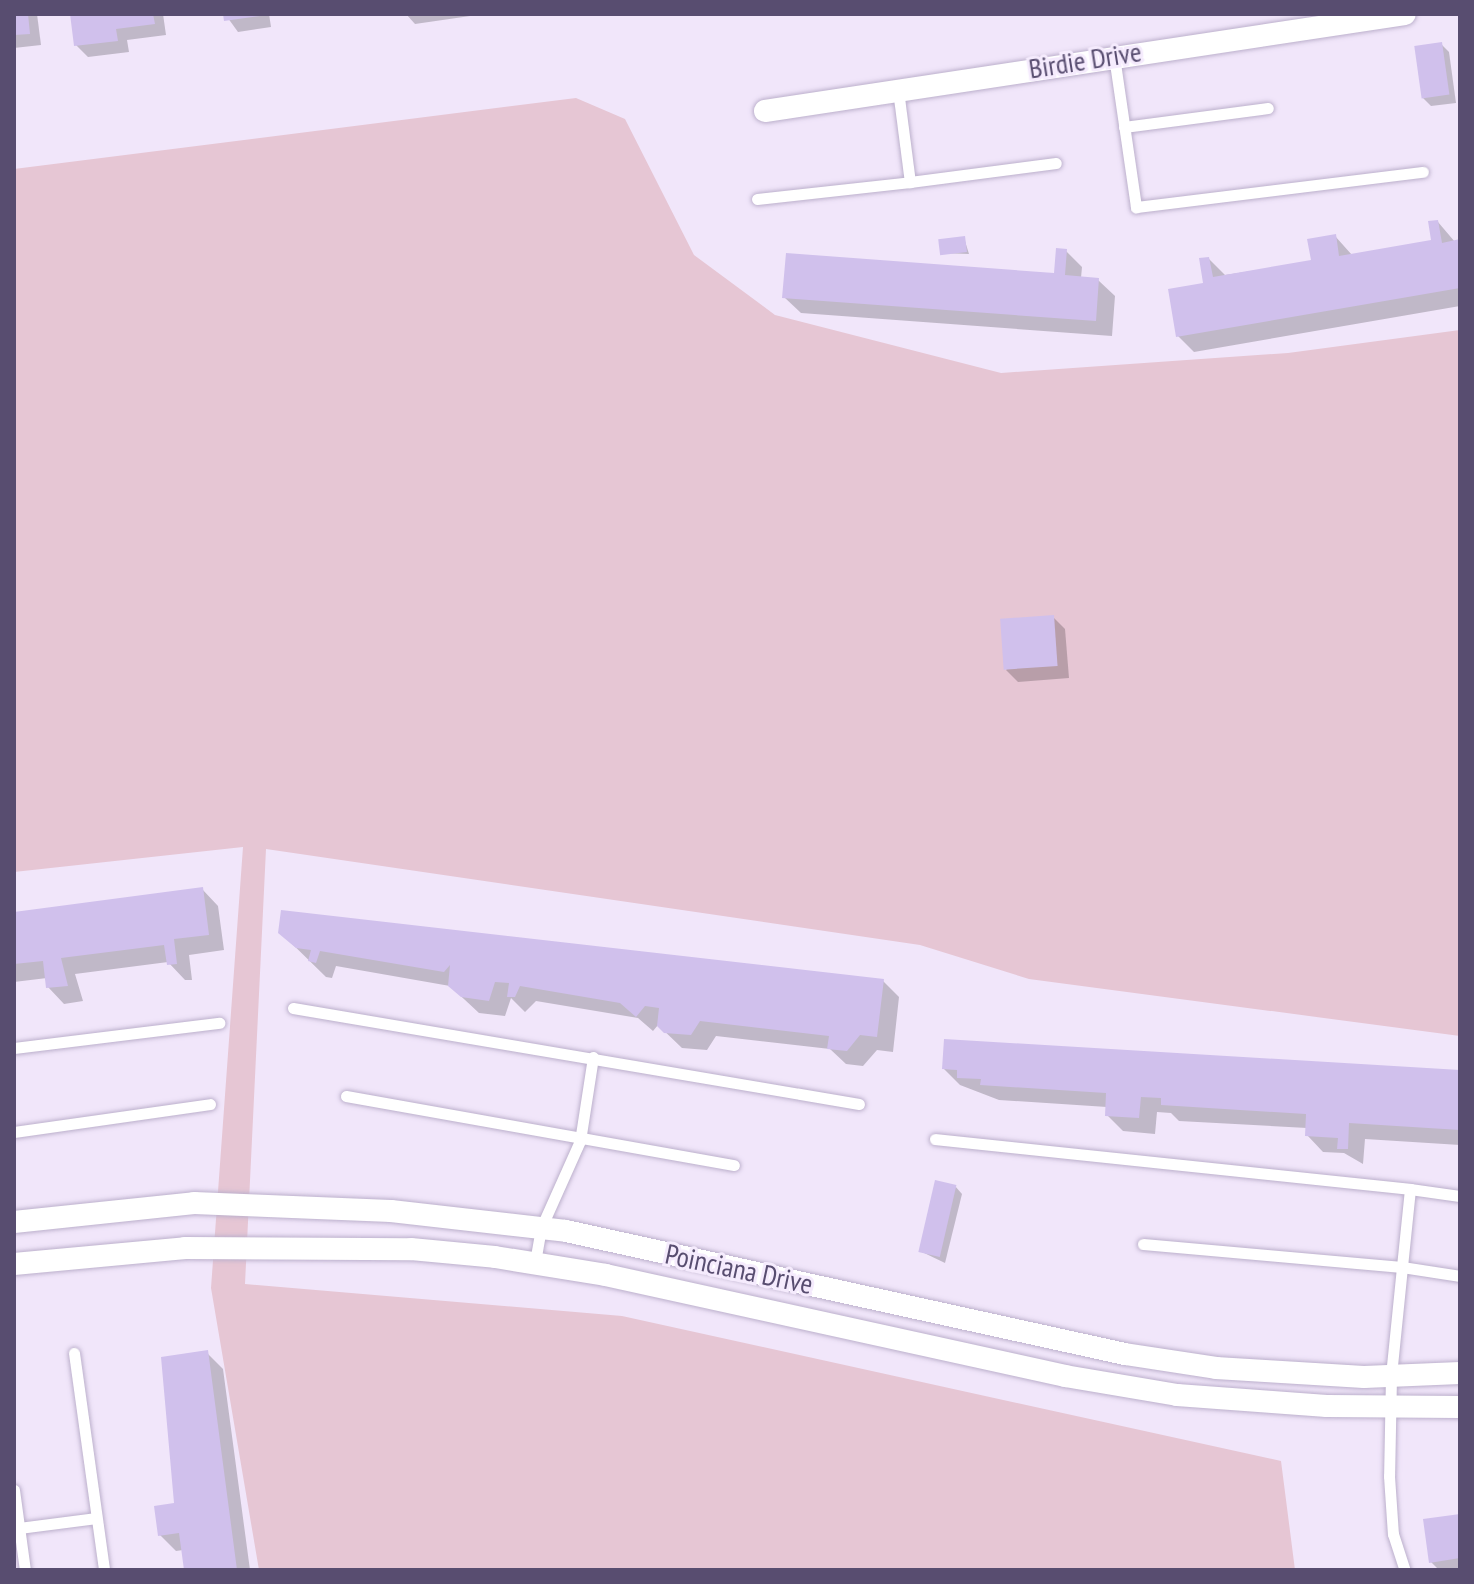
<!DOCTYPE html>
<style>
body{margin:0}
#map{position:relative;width:1474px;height:1584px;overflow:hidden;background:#f1e6fa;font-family:"PT Sans Narrow",sans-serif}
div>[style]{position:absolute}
.green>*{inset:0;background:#e6c6d4}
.shadow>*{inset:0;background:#0003}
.building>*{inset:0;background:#d0c0ec;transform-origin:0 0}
.roads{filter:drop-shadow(0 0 2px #bcb0cc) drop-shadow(0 0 2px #bcb0cc)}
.lane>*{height:11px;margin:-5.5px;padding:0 5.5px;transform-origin:5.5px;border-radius:5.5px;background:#fff}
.street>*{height:22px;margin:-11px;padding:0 11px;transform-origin:11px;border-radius:11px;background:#fff}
span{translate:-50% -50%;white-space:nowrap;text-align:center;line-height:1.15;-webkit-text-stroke:6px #f5ebfd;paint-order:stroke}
.street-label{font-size:28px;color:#584d70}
.frame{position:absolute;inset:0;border:16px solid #584d70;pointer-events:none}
</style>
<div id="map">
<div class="green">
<div style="clip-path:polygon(576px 98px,625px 119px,694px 255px,775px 315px,1001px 373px,1288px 353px,1460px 330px,1460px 1036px,1029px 979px,920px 945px,266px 849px,245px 1284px,622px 1316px,1281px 1461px,1295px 1570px,259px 1570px,211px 1288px,243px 847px,14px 872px,14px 169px)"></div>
</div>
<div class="shadow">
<div style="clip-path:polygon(14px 14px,37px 14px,41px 45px,14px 48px)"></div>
<div style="clip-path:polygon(72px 14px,163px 14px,166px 35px,127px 40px,129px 52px,88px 57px,76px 45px)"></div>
<div style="clip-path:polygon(225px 14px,269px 14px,271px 27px,238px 32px)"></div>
<div style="clip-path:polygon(406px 14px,484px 14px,415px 24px)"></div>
<div style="clip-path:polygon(1441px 44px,1449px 52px,1456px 103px,1431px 106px,1423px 98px)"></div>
<div style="clip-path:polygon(1438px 222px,1455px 242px,1460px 241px,1460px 306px,1194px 352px,1178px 336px,1205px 285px,1209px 259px,1225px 275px,1313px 262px,1335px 236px,1352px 255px,1433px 242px)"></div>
<div style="clip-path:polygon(964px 238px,969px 254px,941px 253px)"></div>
<div style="clip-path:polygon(1066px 251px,1082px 267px,1081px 278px,1098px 280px,1115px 296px,1112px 336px,801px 313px,784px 297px,1056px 276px)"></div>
<div style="clip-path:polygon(1053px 617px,1065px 629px,1069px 678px,1018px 682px,1006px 670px)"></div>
<div style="clip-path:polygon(202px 889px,218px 906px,224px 950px,189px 955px,192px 980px,185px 980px,168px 962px,75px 974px,83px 1001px,64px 1004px,48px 987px,47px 978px,14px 982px,14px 914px)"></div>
<div style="clip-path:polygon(280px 932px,883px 981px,899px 997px,893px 1052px,877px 1050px,863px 1066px,846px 1064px,830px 1049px,716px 1036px,707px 1050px,682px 1048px,658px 1025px,653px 1031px,638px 1018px,536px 1001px,525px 1012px,511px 998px,505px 1016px,479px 1013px,450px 986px,336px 966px,332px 978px,326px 977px)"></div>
<div style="clip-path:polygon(944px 1069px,1460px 1072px,1460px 1145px,1365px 1139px,1363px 1164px,1344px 1153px,1323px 1152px,1307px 1135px,1307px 1128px,1179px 1121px,1171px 1113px,1157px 1112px,1155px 1134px,1123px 1131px,1107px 1115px,1107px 1107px,999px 1100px,960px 1085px)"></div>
<div style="clip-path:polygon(955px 1186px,962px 1194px,945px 1263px,920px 1251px)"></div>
<div style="clip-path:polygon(207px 1353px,223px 1369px,250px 1570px,186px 1570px,183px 1550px,176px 1551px,160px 1535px,177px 1505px)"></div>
<div style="clip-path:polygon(1460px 1516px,1460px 1570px,1439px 1570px,1431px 1562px)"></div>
</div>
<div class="building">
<div style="clip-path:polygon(14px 14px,28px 14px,30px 34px,14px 35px)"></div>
<div style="clip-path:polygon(70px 14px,153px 14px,155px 24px,116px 29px,118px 41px,74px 46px)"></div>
<div style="clip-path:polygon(223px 14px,260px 14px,260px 16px,224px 21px)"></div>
<div style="left:1442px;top:42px;width:53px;height:28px;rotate:82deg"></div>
<div style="clip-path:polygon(1438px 220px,1442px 243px,1460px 239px,1460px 288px,1176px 337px,1168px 289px,1203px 283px,1199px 258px,1209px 257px,1213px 277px,1311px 260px,1307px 239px,1336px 234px,1339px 256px,1431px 240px,1428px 221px)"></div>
<div style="left:965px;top:236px;width:16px;height:27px;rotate:83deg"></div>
<div style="clip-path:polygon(1056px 248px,1067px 249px,1065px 275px,1099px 278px,1096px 321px,782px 298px,786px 253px,1054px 273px)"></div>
<div style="left:1054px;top:615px;width:51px;height:54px;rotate:86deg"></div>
<div style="clip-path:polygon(203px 887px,209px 935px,174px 939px,177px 964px,167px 965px,164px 945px,61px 958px,68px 986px,46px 988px,43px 961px,14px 964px,14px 912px)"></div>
<div style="clip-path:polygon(281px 910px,884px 979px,877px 1037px,860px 1035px,847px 1051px,827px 1049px,829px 1036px,700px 1021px,691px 1035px,664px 1033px,657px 1026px,659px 1008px,645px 1006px,636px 1017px,620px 1003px,520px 986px,515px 997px,507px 997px,509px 983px,495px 982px,489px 1001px,461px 997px,448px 986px,450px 965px,444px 972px,320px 951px,316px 963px,308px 961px,311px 950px,296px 948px,278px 933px)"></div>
<div style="clip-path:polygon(944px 1039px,1460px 1070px,1460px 1130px,1349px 1123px,1348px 1149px,1337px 1149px,1338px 1138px,1305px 1136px,1306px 1114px,1161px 1105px,1161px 1098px,1141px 1097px,1139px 1118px,1105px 1116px,1106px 1093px,980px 1085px,981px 1079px,957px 1078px,957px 1070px,942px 1069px)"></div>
<div style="left:935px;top:1180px;width:22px;height:74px;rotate:13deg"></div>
<div style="clip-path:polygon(208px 1350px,237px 1570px,184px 1570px,179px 1533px,158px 1536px,154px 1506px,174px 1503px,161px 1357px)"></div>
<div style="clip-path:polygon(1460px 1514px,1460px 1558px,1429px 1563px,1423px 1519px)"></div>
</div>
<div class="roads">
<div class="lane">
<div style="left:1114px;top:56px;width:153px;rotate:81.7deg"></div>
<div style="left:1136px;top:207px;width:289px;rotate:-7deg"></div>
<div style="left:898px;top:90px;width:93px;rotate:82.6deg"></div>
<div style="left:910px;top:182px;width:147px;rotate:-7.4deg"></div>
<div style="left:1124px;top:127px;width:145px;rotate:-7.5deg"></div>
<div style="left:757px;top:199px;width:154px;rotate:-6.3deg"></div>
<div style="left:293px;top:1008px;width:574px;rotate:9.63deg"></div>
<div style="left:14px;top:1048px;width:207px;rotate:-7deg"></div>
<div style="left:346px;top:1096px;width:394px;rotate:10.1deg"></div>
<div style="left:14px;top:1132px;width:198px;rotate:-8.1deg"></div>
<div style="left:935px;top:1139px;width:478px;rotate:6deg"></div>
<div style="left:1410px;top:1189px;width:78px;rotate:95.9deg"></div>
<div style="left:1402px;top:1267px;width:59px;rotate:8.8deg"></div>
<div style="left:1410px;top:1189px;width:50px;rotate:8deg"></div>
<div style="left:1143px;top:1244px;width:260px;rotate:5.1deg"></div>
<div style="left:1402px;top:1267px;width:110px;rotate:95.8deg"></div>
<div style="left:1391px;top:1376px;width:100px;rotate:91.1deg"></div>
<div style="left:1389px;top:1476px;width:58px;rotate:86.1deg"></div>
<div style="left:1393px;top:1534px;width:38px;rotate:72deg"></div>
<div style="left:535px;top:1262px;width:35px;rotate:-80deg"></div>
<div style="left:541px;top:1228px;width:95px;rotate:-65.9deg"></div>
<div style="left:580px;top:1141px;width:85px;rotate:-81.2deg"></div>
<div style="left:74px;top:1353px;width:219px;rotate:82.1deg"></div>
<div style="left:14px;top:1490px;width:81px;rotate:82.2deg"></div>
<div style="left:19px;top:1528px;width:78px;rotate:-7.4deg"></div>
</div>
<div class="street">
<div style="left:765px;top:111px;width:647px;rotate:-8.62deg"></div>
<div style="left:14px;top:1222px;width:181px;rotate:-6deg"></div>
<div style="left:194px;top:1203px;width:197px;rotate:2.3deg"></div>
<div style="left:391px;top:1211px;width:176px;rotate:6.5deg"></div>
<div style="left:566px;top:1231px;width:572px;rotate:12.41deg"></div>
<div style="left:1125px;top:1354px;width:92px;rotate:8.7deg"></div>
<div style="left:1216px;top:1368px;width:148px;rotate:3.5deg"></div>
<div style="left:1364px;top:1377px;width:96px;rotate:-2.4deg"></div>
<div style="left:14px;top:1264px;width:172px;rotate:-5.3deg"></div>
<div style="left:185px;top:1248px;width:226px;rotate:0.3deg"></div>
<div style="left:411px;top:1249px;width:84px;rotate:5.4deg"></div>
<div style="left:495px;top:1257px;width:112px;rotate:9.2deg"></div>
<div style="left:606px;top:1275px;width:470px;rotate:12.4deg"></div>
<div style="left:1065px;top:1376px;width:114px;rotate:9.6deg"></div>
<div style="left:1177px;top:1395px;width:150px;rotate:4.2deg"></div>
<div style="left:1327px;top:1406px;width:133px;rotate:0.4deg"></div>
</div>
</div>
<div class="street-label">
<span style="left:1085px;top:60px;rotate:-9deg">Birdie Drive</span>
<span style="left:739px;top:1269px;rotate:12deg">Poinciana Drive</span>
</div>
<div class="frame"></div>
</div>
